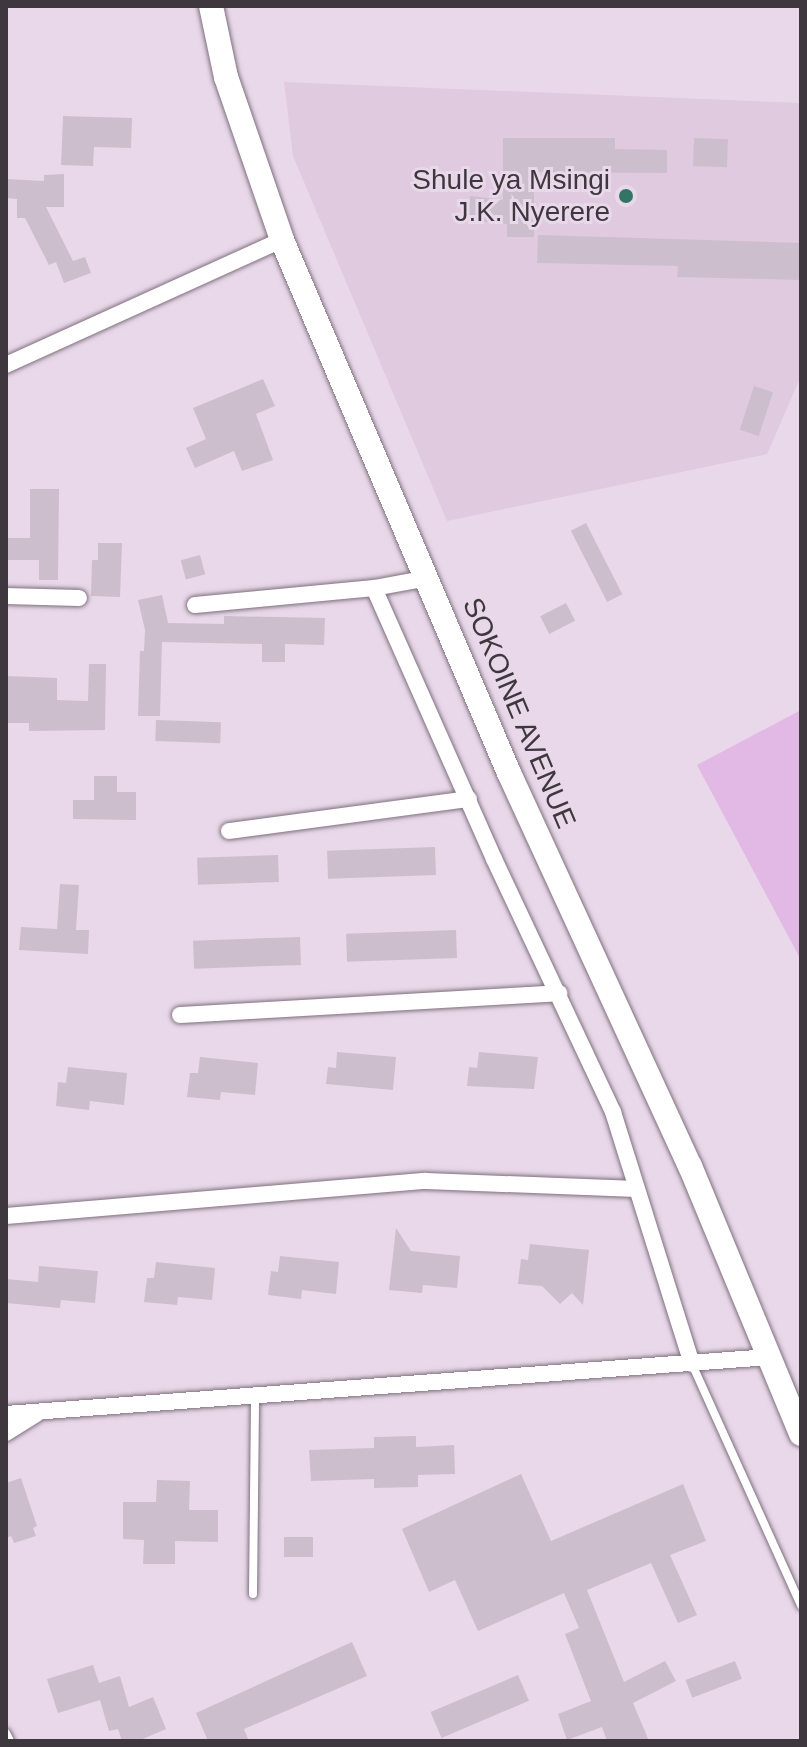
<!DOCTYPE html>
<style>
body{margin:0}
#map{position:relative;width:807px;height:1747px;overflow:hidden;background:#e8d8e9;font-family:Helvetica,sans-serif}
div>[style]{position:absolute}
.built>*{inset:0;background:#dfcae0}
.green>*{inset:0;background:#e2b8e4}
.building>*{inset:0;background:#cdbece;transform-origin:0 0}
.roads{filter:drop-shadow(0 0 2px #7f707f) drop-shadow(0 0 2px #7f707f)}
.lane>*{height:8px;margin:-4px;padding:0 4px;transform-origin:4px;border-radius:4px;background:#fff}
.street>*{height:16px;margin:-8px;padding:0 8px;transform-origin:8px;border-radius:8px;background:#fff}
.secondary>*{height:24px;margin:-12px;padding:0 12px;transform-origin:12px;border-radius:12px;background:#fff}
.dots>*{width:22px;height:22px;translate:-50% -50%;box-sizing:border-box;border:4px solid #e8d8e9;border-radius:50%}
span{translate:-50% -50%;white-space:nowrap;text-align:center;line-height:1.15;-webkit-text-stroke:6px #e8d8e9;paint-order:stroke}
.poi-label{font-size:28px;color:#3e383e}
.right{translate:-100% -50%;text-align:right}
.street-label{font-size:28px;color:#3e383e}
.frame{position:absolute;inset:0;border:8px solid #3e383e;pointer-events:none}
</style>
<div id="map">
<div class="built">
<div style="clip-path:polygon(284px 82px,801px 103px,801px 376px,767px 454px,447px 521px,293px 156px)"></div>
</div>
<div class="green">
<div style="clip-path:polygon(801px 710px,801px 960px,697px 765px)"></div>
</div>
<div class="building">
<div style="clip-path:polygon(63px 116px,132px 118px,131px 148px,94px 147px,93px 166px,61px 165px)"></div>
<div style="clip-path:polygon(503px 138px,615px 138px,615px 149px,667px 150px,667px 173px,534px 172px,534px 237px,507px 237px,507px 224px,467px 220px,470px 196px,503px 200px)"></div>
<div style="left:694px;top:138px;width:34px;height:28px;rotate:2deg"></div>
<div style="clip-path:polygon(64px 174px,64px 207px,46px 207px,73px 261px,85px 257px,91px 273px,64px 283px,56px 262px,49px 265px,25px 218px,17px 218px,17px 199px,6px 198px,6px 179px,44px 181px,44px 175px)"></div>
<div style="clip-path:polygon(538px 235px,801px 243px,801px 280px,677px 277px,678px 266px,537px 263px)"></div>
<div style="clip-path:polygon(263px 379px,275px 406px,256px 414px,273px 460px,242px 471px,234px 451px,195px 468px,186px 448px,206px 439px,193px 408px)"></div>
<div style="left:754px;top:386px;width:20px;height:46px;rotate:18deg"></div>
<div style="clip-path:polygon(30px 489px,59px 489px,58px 580px,39px 580px,39px 560px,6px 560px,6px 538px,30px 538px)"></div>
<div style="left:586px;top:523px;width:80px;height:17px;rotate:63deg"></div>
<div style="clip-path:polygon(98px 543px,122px 543px,120px 597px,91px 596px,92px 560px,98px 560px)"></div>
<div style="left:200px;top:555px;width:20px;height:20px;rotate:75deg"></div>
<div style="clip-path:polygon(162px 595px,168px 623px,224px 624px,224px 616px,325px 618px,324px 645px,285px 644px,285px 662px,262px 662px,262px 644px,162px 642px,160px 716px,138px 716px,140px 651px,144px 651px,145px 630px,138px 600px)"></div>
<div style="left:566px;top:603px;width:20px;height:29px;rotate:63deg"></div>
<div style="clip-path:polygon(89px 664px,106px 664px,105px 730px,29px 731px,29px 723px,6px 723px,6px 676px,57px 678px,57px 700px,88px 701px)"></div>
<div style="left:156px;top:720px;width:65px;height:21px;rotate:2deg"></div>
<div style="clip-path:polygon(94px 776px,117px 776px,117px 792px,136px 792px,136px 820px,73px 819px,73px 800px,94px 800px)"></div>
<div style="left:435px;top:847px;width:28px;height:108px;rotate:88deg"></div>
<div style="left:278px;top:855px;width:27px;height:81px;rotate:88deg"></div>
<div style="clip-path:polygon(60px 884px,79px 885px,76px 930px,89px 930px,88px 954px,19px 950px,21px 927px,57px 929px)"></div>
<div style="left:456px;top:930px;width:28px;height:110px;rotate:88deg"></div>
<div style="left:300px;top:937px;width:28px;height:107px;rotate:88deg"></div>
<div style="clip-path:polygon(337px 1052px,396px 1057px,393px 1090px,326px 1084px,328px 1067px,336px 1068px)"></div>
<div style="clip-path:polygon(479px 1052px,538px 1057px,534px 1089px,467px 1086px,469px 1067px,477px 1068px)"></div>
<div style="clip-path:polygon(200px 1057px,258px 1063px,255px 1095px,221px 1092px,220px 1100px,187px 1097px,190px 1073px,198px 1073px)"></div>
<div style="clip-path:polygon(68px 1067px,127px 1073px,124px 1105px,90px 1101px,89px 1110px,56px 1106px,58px 1082px,66px 1083px)"></div>
<div style="clip-path:polygon(396px 1228px,411px 1251px,460px 1256px,457px 1288px,423px 1285px,422px 1293px,389px 1290px)"></div>
<div style="clip-path:polygon(530px 1244px,589px 1250px,583px 1305px,572px 1293px,560px 1304px,542px 1286px,518px 1284px,521px 1259px,528px 1260px)"></div>
<div style="clip-path:polygon(280px 1256px,339px 1262px,336px 1294px,302px 1290px,301px 1299px,268px 1295px,271px 1271px,278px 1272px)"></div>
<div style="clip-path:polygon(156px 1262px,215px 1268px,212px 1300px,178px 1297px,177px 1305px,144px 1302px,147px 1278px,154px 1278px)"></div>
<div style="clip-path:polygon(39px 1266px,98px 1271px,95px 1303px,61px 1300px,60px 1308px,6px 1303px,6px 1279px,38px 1282px)"></div>
<div style="clip-path:polygon(416px 1436px,416px 1447px,454px 1445px,455px 1474px,418px 1475px,418px 1487px,374px 1488px,374px 1479px,311px 1481px,309px 1450px,374px 1448px,374px 1437px)"></div>
<div style="clip-path:polygon(521px 1474px,551px 1541px,683px 1484px,706px 1541px,670px 1555px,697px 1615px,678px 1623px,651px 1563px,587px 1590px,624px 1682px,665px 1661px,676px 1681px,633px 1703px,649px 1741px,607px 1741px,602px 1727px,567px 1740px,558px 1714px,591px 1701px,565px 1634px,579px 1628px,564px 1593px,478px 1631px,455px 1580px,429px 1592px,402px 1529px)"></div>
<div style="clip-path:polygon(21px 1478px,37px 1526px,33px 1528px,36px 1536px,14px 1543px,11px 1536px,6px 1538px,6px 1483px)"></div>
<div style="clip-path:polygon(157px 1480px,190px 1481px,189px 1510px,218px 1510px,218px 1542px,175px 1541px,175px 1564px,143px 1564px,144px 1540px,123px 1539px,123px 1502px,156px 1502px)"></div>
<div style="left:284px;top:1537px;width:29px;height:20px"></div>
<div style="clip-path:polygon(352px 1642px,367px 1676px,244px 1729px,249px 1741px,208px 1741px,196px 1713px)"></div>
<div style="left:735px;top:1661px;width:19px;height:53px;rotate:69deg"></div>
<div style="clip-path:polygon(93px 1665px,99px 1683px,120px 1676px,129px 1707px,153px 1697px,166px 1729px,138px 1741px,122px 1741px,118px 1729px,109px 1731px,100px 1700px,58px 1713px,47px 1679px)"></div>
<div style="left:518px;top:1675px;width:28px;height:95px;rotate:67deg"></div>
</div>
<div class="roads">
<div class="lane">
<div style="left:692px;top:1364px;width:265px;rotate:65.7deg"></div>
<div style="left:253px;top:1594px;width:200px;rotate:-89.4deg"></div>
<div style="left:6px;top:1733px;width:9px;rotate:63deg"></div>
</div>
<div class="street">
<div style="left:6px;top:365px;width:303px;rotate:-24.4deg"></div>
<div style="left:374px;top:588px;width:296px;rotate:66.1deg"></div>
<div style="left:494px;top:859px;width:280px;rotate:64.8deg"></div>
<div style="left:613px;top:1112px;width:264px;rotate:72.6deg"></div>
<div style="left:6px;top:596px;width:73px;rotate:1.6deg"></div>
<div style="left:195px;top:605px;width:180px;rotate:-5.4deg"></div>
<div style="left:374px;top:588px;width:56px;rotate:-10.3deg"></div>
<div style="left:229px;top:831px;width:242px;rotate:-7.6deg"></div>
<div style="left:180px;top:1015px;width:380px;rotate:-3.3deg"></div>
<div style="left:6px;top:1216px;width:421px;rotate:-4.8deg"></div>
<div style="left:426px;top:1181px;width:211px;rotate:2.2deg"></div>
<div style="left:6px;top:1414px;width:765px;rotate:-4.27deg"></div>
<div style="left:6px;top:1433px;width:36px;rotate:-32deg"></div>
</div>
<div class="secondary">
<div style="left:211px;top:6px;width:73px;rotate:78.1deg"></div>
<div style="left:226px;top:77px;width:172px;rotate:71deg"></div>
<div style="left:282px;top:240px;width:579px;rotate:66.93deg"></div>
<div style="left:509px;top:773px;width:433px;rotate:65.3deg"></div>
<div style="left:690px;top:1166px;width:290px;rotate:67.5deg"></div>
</div>
</div>
<div class="dots">
<div style="left:626px;top:196px;background:#337565"></div>
</div>
<div class="poi-label">
<span class="right" style="left:610px;top:196px">Shule ya Msingi<br>J.K. Nyerere</span>
</div>
<div class="street-label">
<span style="left:519px;top:713px;rotate:67deg">SOKOINE AVENUE</span>
</div>
<div class="frame"></div>
</div>
